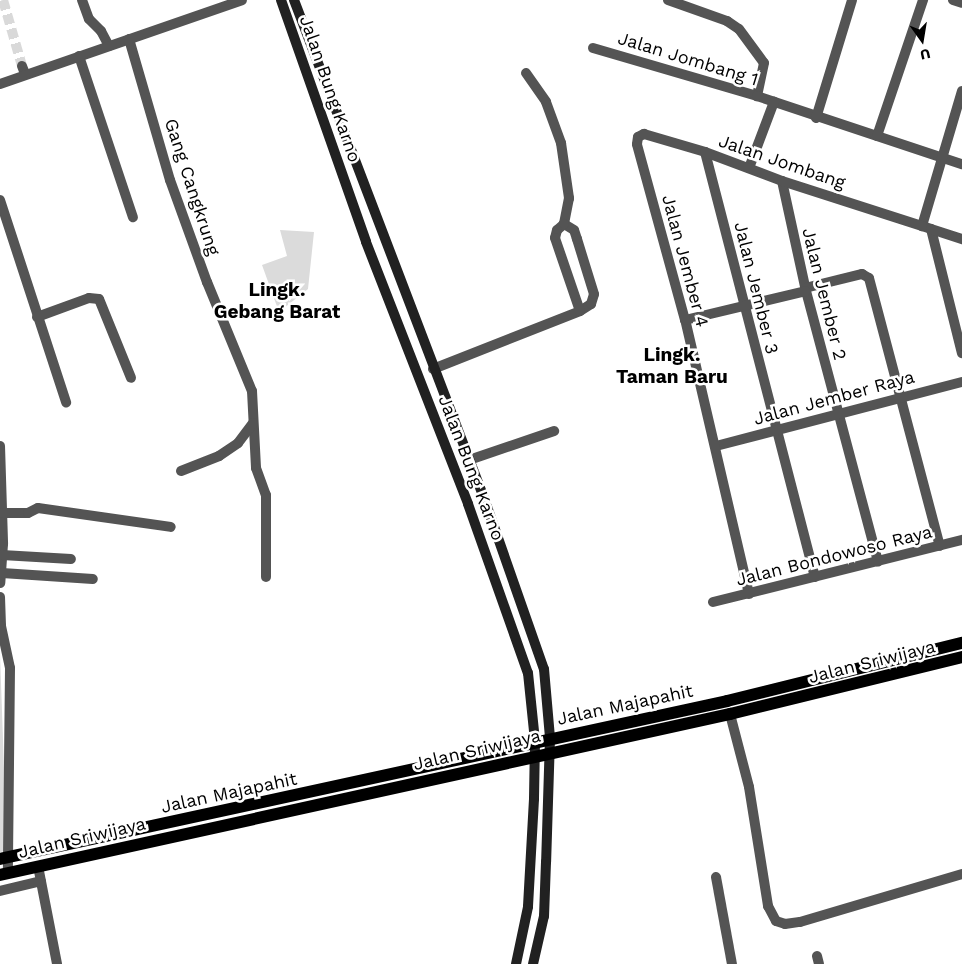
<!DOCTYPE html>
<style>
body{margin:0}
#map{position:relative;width:962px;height:964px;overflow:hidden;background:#fff;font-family:"Work Sans",sans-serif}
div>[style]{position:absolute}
.green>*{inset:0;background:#dbdbdb}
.minor-tunnel>*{height:10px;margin-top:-5px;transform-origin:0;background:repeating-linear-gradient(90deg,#d9d9d9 0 10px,transparent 0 15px)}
.minor>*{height:10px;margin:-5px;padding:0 5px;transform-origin:5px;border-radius:5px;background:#545454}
.tertiary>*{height:10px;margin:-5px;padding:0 5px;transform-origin:5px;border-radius:5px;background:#545454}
.secondary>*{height:10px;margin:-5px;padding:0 5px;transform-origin:5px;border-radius:5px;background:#212121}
.primary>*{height:12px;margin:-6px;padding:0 6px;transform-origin:6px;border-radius:6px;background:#000}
span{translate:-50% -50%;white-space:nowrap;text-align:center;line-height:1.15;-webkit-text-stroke:5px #fff;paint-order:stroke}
.street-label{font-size:18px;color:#000}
.neighbourhood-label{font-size:19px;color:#000;font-weight:700}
.north{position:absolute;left:897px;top:15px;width:50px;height:50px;-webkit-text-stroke:4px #fff;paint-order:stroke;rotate:167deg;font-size:14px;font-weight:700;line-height:20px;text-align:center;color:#000}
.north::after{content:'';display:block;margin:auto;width:18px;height:22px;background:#000;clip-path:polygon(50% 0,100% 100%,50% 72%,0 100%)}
</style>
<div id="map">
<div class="green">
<div style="clip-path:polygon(280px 230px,314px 232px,308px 289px,279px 312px,262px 265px,287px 256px)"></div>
<div style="clip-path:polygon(0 655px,7px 851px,0 852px)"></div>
</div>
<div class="minor-tunnel">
<div style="left:3px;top:0;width:69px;rotate:73.9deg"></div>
</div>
<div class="minor">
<div style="left:82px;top:0;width:20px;rotate:70deg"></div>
<div style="left:89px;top:19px;width:17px;rotate:45deg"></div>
<div style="left:101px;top:31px;width:17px;rotate:62deg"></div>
<div style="left:668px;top:0;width:63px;rotate:19.6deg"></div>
<div style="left:727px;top:21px;width:14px;rotate:34deg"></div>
<div style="left:739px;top:29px;width:42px;rotate:53.7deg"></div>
<div style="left:764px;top:63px;width:34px;rotate:102deg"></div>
<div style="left:953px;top:0;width:9px;rotate:18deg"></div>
<div style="left:129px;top:39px;width:147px;rotate:73.8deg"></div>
<div style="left:170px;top:180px;width:109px;rotate:70.1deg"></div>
<div style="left:207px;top:282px;width:118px;rotate:67.6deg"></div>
<div style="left:252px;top:391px;width:77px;rotate:87deg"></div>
<div style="left:256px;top:468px;width:29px;rotate:70deg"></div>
<div style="left:266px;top:495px;width:82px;rotate:90deg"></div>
<div style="left:593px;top:48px;width:171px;rotate:16.3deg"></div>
<div style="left:757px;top:96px;width:216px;rotate:18.4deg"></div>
<div style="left:79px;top:56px;width:170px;rotate:71.5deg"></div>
<div style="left:22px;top:66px;width:9px;rotate:69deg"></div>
<div style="left:526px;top:73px;width:35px;rotate:55deg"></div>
<div style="left:546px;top:102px;width:44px;rotate:69.9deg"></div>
<div style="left:561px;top:143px;width:56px;rotate:81.7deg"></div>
<div style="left:569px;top:198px;width:26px;rotate:101deg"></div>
<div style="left:962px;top:91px;width:141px;rotate:106.5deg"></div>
<div style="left:922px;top:226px;width:9px;rotate:18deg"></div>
<div style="left:931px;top:229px;width:128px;rotate:76deg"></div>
<div style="left:816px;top:118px;width:123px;rotate:-73deg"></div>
<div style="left:877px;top:136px;width:144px;rotate:-71.3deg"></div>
<div style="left:705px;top:152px;width:439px;rotate:75.5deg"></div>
<div style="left:749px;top:168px;width:71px;rotate:-69.3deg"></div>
<div style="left:782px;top:181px;width:113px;rotate:77.7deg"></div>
<div style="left:806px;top:291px;width:280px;rotate:75.1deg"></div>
<div style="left:0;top:200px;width:213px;rotate:71.9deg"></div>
<div style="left:931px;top:229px;width:33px;rotate:18deg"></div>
<div style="left:805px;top:288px;width:59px;rotate:-13.8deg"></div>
<div style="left:862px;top:274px;width:8px;rotate:30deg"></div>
<div style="left:869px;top:278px;width:277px;rotate:75.2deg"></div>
<div style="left:37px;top:317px;width:55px;rotate:-20.1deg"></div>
<div style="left:89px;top:298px;width:10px;rotate:6deg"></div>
<div style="left:99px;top:299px;width:85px;rotate:67.9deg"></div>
<div style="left:685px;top:320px;width:124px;rotate:-13.5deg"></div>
<div style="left:433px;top:369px;width:158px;rotate:-21.5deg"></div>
<div style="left:580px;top:311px;width:13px;rotate:-32deg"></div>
<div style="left:591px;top:304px;width:10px;rotate:-73deg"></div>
<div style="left:594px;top:294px;width:58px;rotate:-107.2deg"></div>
<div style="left:577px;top:239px;width:9px;rotate:-108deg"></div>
<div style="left:574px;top:230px;width:12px;rotate:-149deg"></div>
<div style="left:564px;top:224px;width:9px;rotate:139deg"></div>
<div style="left:557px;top:230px;width:8px;rotate:104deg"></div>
<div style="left:555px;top:238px;width:77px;rotate:71.1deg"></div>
<div style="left:0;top:446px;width:98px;rotate:88.2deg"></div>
<div style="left:3px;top:544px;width:39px;rotate:94deg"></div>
<div style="left:716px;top:446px;width:254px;rotate:-14.6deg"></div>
<div style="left:469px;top:460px;width:90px;rotate:-18.8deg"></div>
<div style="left:181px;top:471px;width:41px;rotate:-21.5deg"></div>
<div style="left:219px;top:456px;width:23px;rotate:-34deg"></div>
<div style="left:238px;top:443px;width:25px;rotate:-53deg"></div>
<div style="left:3px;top:513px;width:25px"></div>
<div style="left:28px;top:513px;width:11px;rotate:-27deg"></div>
<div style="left:38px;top:508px;width:134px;rotate:8.1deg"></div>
<div style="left:2px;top:555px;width:69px;rotate:3.3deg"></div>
<div style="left:2px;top:573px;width:91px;rotate:3.8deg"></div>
<div style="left:749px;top:594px;width:281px;rotate:-103.1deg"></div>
<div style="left:685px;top:320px;width:182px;rotate:-105.3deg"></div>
<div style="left:637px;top:144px;width:7px;rotate:-82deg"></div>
<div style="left:638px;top:137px;width:7px;rotate:-27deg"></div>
<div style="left:644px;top:134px;width:64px;rotate:16.4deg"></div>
<div style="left:705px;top:152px;width:82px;rotate:20.6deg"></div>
<div style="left:782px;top:181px;width:147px;rotate:17.8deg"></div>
<div style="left:0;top:597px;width:29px;rotate:88deg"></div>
<div style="left:1px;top:626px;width:43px;rotate:77.9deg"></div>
<div style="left:10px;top:668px;width:205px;rotate:90.6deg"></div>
<div style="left:713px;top:602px;width:257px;rotate:-14deg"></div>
<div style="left:730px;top:714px;width:75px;rotate:75.4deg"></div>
<div style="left:749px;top:787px;width:121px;rotate:80.9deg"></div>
<div style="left:768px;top:906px;width:17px;rotate:62deg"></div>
<div style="left:776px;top:921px;width:9px;rotate:18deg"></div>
<div style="left:785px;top:924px;width:15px;rotate:-8deg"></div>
<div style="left:800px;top:922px;width:169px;rotate:-16.5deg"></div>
<div style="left:38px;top:866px;width:100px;rotate:79deg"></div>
<div style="left:716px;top:877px;width:88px;rotate:79.6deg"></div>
<div style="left:0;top:891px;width:42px;rotate:-13.7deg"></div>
<div style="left:817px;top:956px;width:8px;rotate:76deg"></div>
</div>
<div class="tertiary">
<div style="left:0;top:84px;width:256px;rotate:-19.1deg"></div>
</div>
<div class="secondary">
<div style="left:281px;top:0;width:256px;rotate:70.6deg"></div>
<div style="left:366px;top:242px;width:281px;rotate:68.7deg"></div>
<div style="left:468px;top:504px;width:179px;rotate:70.5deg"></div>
<div style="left:528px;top:673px;width:68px;rotate:84.1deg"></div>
<div style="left:535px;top:741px;width:58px;rotate:91deg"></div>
<div style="left:534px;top:799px;width:108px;rotate:93.2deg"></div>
<div style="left:528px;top:907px;width:58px;rotate:101.9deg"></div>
<div style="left:294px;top:0;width:533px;rotate:69.12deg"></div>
<div style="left:484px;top:498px;width:181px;rotate:70.7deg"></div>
<div style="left:544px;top:669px;width:69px;rotate:85deg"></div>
<div style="left:550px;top:738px;width:124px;rotate:91.8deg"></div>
<div style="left:546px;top:862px;width:54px;rotate:92.1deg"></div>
<div style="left:544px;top:916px;width:49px;rotate:102.9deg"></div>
</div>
<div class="primary">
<div style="left:0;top:859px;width:744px;rotate:-12.26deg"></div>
<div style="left:727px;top:701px;width:242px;rotate:-13.9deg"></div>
<div style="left:0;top:875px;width:748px;rotate:-12.44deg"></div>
<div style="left:730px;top:714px;width:239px;rotate:-13.8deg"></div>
</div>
<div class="street-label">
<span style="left:688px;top:59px;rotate:17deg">Jalan Jombang 1</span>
<span style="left:330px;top:89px;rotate:71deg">Jalan Bung Karno</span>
<span style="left:782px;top:162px;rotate:19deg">Jalan Jombang</span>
<span style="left:192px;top:187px;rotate:72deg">Gang Cangkrung</span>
<span style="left:685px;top:261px;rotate:75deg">Jalan Jember 4</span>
<span style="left:756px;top:288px;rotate:76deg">Jalan Jember 3</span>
<span style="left:824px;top:294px;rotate:76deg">Jalan Jember 2</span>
<span style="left:834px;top:398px;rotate:-15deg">Jalan Jember Raya</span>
<span style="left:471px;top:468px;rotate:69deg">Jalan Bung Karno</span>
<span style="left:834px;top:556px;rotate:-14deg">Jalan Bondowoso Raya</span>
<span style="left:872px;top:662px;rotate:-14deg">Jalan Sriwijaya</span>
<span style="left:625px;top:705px;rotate:-12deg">Jalan Majapahit</span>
<span style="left:477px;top:750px;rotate:-13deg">Jalan Sriwijaya</span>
<span style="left:229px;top:793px;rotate:-12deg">Jalan Majapahit</span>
<span style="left:82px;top:838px;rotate:-13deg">Jalan Sriwijaya</span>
</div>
<div class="neighbourhood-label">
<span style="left:277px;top:301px">Lingk.<br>Gebang Barat</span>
<span style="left:672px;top:366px">Lingk.<br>Taman Baru</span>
</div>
<div class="north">U</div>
</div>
